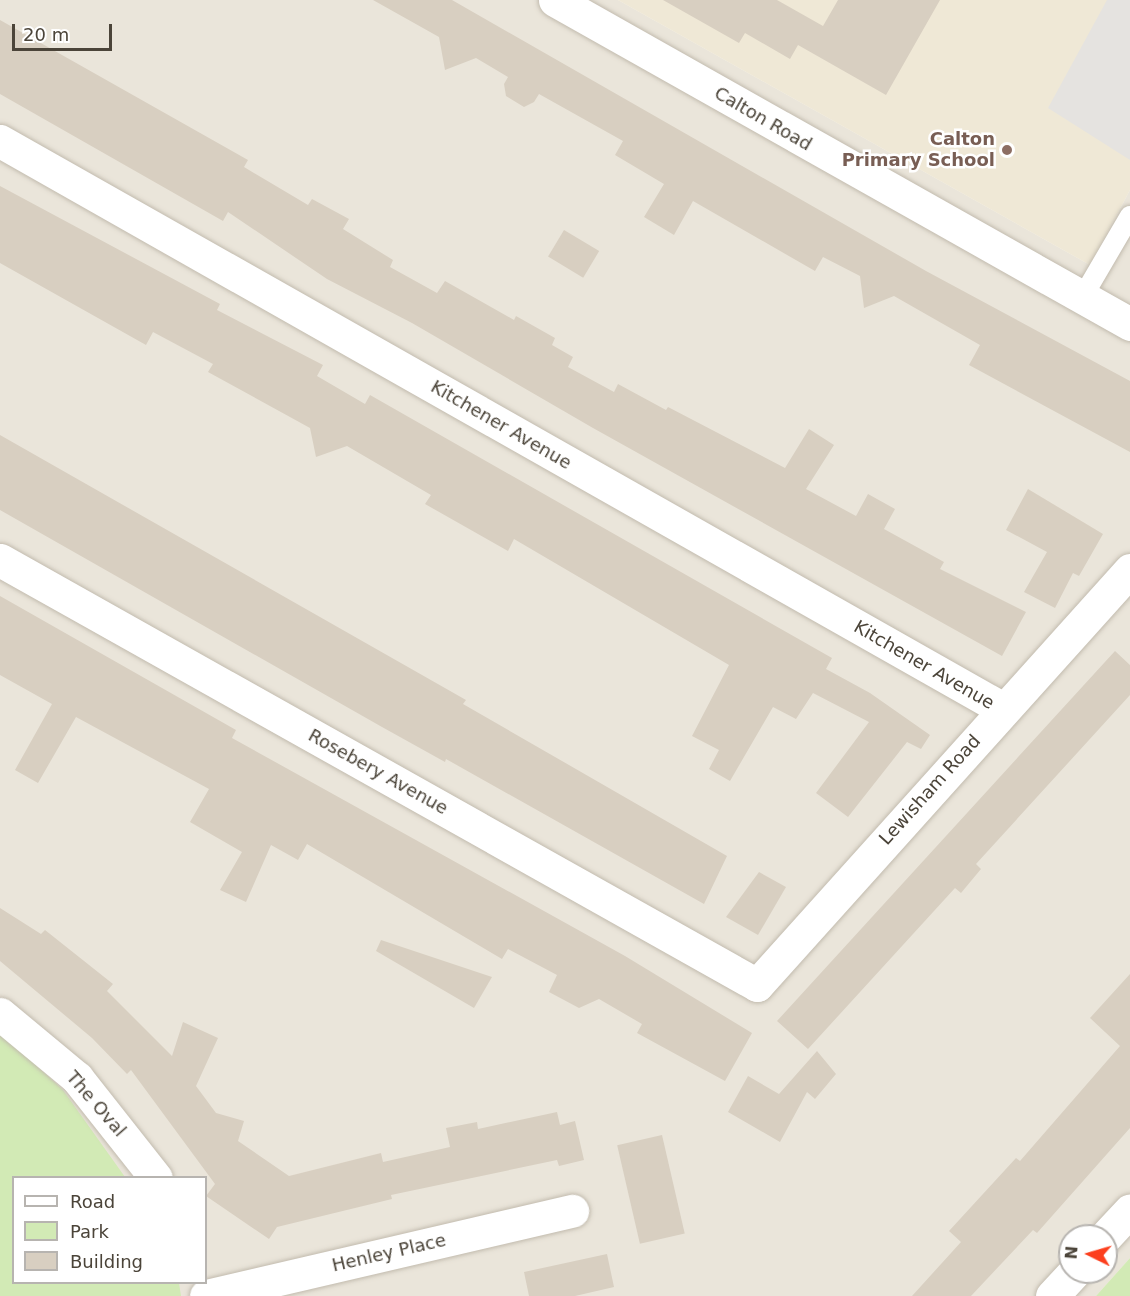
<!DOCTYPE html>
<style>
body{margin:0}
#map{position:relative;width:1130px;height:1296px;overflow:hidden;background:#f6f3ec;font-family:"DejaVu Sans",sans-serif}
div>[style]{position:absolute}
.residential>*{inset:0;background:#eae5da}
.education>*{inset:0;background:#efe8d6}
.green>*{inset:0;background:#d2eab5}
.parking>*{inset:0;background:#e5e3e0}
.building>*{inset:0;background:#d8cfc1;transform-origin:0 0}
.roads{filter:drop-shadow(0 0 2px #c2bbae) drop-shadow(0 0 2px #c2bbae)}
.lane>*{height:20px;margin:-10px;padding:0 10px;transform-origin:10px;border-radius:10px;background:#fff}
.street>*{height:33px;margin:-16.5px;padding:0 16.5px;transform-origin:16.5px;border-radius:16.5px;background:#fff}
.dots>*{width:16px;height:16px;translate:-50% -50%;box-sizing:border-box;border:3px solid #fff;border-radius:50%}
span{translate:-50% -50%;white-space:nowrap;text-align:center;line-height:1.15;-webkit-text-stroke:5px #fff;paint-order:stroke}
.street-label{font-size:18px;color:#4b4439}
.education-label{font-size:18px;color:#785e54;font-weight:700}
.right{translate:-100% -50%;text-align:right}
.legend{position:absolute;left:12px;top:1176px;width:195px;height:108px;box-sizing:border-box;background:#fff;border:2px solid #b7b4b0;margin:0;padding:8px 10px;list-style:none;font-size:18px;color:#4b4439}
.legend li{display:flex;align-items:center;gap:12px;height:30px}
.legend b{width:30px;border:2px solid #b7b4b0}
.north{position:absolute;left:1058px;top:1224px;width:60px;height:60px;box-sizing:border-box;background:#fff;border:2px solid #b7b4b0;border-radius:50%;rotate:275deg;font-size:16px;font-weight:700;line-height:24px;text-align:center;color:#4b4439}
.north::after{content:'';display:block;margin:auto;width:21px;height:27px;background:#fc3f1d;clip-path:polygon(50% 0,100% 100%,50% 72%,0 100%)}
.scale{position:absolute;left:12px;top:24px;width:100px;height:27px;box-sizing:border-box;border:3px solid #4b4439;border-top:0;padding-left:8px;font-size:18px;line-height:21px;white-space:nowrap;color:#4b4439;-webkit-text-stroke:4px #fff;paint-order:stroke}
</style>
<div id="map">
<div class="residential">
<div style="clip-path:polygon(evenodd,0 0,618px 0,1090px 265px,1130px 190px,1130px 1258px,1096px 1296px,0 1296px,0 0,14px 1178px,206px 1178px,206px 1282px,14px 1282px,14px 1178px,0 0,1070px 1236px,1106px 1236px,1106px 1272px,1070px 1272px,1070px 1236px)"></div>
</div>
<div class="education">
<div style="clip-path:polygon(618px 0,1130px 0,1130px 190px,1090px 265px)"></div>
</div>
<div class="green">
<div style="clip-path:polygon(0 1032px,63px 1090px,125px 1177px,14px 1178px,14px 1282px,179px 1283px,181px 1296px,0 1296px)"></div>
<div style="clip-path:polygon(1130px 1258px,1130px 1296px,1096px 1296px)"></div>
</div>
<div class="parking">
<div style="clip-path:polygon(1107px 0,1130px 0,1130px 160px,1048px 108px)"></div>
</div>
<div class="building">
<div style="clip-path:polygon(373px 0,452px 0,926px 271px,1130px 381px,1130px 452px,969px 365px,980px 345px,894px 296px,864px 308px,860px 276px,823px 257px,815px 271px,693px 201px,674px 235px,644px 217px,664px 184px,615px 155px,623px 141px,539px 94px,534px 102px,524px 107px,506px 96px,504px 84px,508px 77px,476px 58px,445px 70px,439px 37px)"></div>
<div style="clip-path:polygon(663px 0,777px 0,823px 26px,838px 0,940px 0,886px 95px,798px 45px,790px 59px,745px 33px,739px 43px)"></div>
<div style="clip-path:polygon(0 20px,248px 160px,244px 167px,308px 205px,312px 199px,349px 219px,343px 229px,393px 260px,390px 267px,437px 293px,445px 281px,514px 320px,516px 316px,555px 338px,552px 345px,573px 357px,568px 367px,614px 392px,618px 384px,666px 410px,668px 407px,785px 468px,809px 429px,834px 445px,806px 489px,856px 516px,868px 494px,895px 509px,884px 529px,944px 562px,940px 569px,1026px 612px,1002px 656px,593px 428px,412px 323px,327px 279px,228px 212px,223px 221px,0 94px)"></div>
<div style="clip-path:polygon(0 186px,220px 304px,217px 310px,323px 365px,317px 376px,365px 404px,370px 395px,832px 658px,826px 669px,870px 693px,930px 735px,921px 749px,907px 742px,848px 817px,816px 793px,869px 722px,813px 693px,796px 719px,773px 707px,730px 781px,709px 769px,719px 750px,692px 736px,729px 665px,514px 539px,508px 551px,425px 504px,431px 495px,347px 446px,316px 457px,310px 428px,208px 372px,213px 364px,153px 332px,146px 345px,0 263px)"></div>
<div style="left:564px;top:230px;width:41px;height:31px;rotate:31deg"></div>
<div style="clip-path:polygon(0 435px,466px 700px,463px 704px,727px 856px,704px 904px,446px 759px,445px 762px,382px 727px,0 510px)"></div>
<div style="clip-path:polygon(1028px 489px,1103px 534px,1079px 576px,1073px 573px,1055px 608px,1024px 592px,1047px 552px,1006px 530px)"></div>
<div style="clip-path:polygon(0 596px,236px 730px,232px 738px,625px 956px,752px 1033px,725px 1081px,637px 1033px,642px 1024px,599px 999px,579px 1008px,549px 992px,557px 975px,508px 949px,502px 959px,307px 844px,298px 860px,271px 845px,246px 902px,220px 890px,242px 852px,190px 822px,209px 789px,76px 717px,38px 783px,15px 770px,52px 704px,0 675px)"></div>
<div style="clip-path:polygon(1115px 651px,1130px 665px,1130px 695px,976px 864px,981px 869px,961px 893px,955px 888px,808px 1049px,777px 1021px)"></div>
<div style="clip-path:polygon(759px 872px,786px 887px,758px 935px,726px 917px)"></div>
<div style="clip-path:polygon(0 908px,41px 934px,45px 930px,113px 984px,107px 991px,172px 1056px,183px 1022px,218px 1038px,196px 1086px,216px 1113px,244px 1121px,238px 1141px,289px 1176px,381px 1153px,383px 1162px,450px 1147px,446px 1128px,477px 1122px,478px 1129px,557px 1112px,560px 1125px,575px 1121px,584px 1160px,559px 1166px,557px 1160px,391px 1195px,392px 1199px,277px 1227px,269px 1239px,206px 1196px,215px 1184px,131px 1070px,127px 1074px,92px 1038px,0 961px)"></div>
<div style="clip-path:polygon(381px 940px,492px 977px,474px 1008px,376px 951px)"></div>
<div style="clip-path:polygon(1130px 974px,1130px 1128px,1037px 1233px,1033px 1230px,971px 1296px,912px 1296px,961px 1242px,949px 1231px,1016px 1158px,1020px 1161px,1120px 1046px,1090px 1018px)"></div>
<div style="clip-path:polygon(817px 1051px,836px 1074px,815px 1099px,807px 1092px,780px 1142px,728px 1112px,748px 1076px,779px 1094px)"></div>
<div style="left:662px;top:1135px;width:101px;height:46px;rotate:77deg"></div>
<div style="clip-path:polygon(607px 1254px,614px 1287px,575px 1296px,529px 1296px,524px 1272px)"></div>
</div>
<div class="roads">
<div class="lane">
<div style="left:1082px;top:298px;width:95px;rotate:-59.7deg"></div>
</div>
<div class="street">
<div style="left:555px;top:0;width:660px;rotate:29.4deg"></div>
<div style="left:0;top:141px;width:1153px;rotate:29.52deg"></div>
<div style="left:0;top:560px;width:868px;rotate:29.31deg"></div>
<div style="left:757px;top:985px;width:558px;rotate:-48.05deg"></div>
<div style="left:0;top:1014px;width:100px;rotate:39.7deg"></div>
<div style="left:77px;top:1078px;width:127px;rotate:51.7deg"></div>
<div style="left:1106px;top:1236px;width:35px;rotate:-47deg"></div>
<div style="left:206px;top:1296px;width:376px;rotate:-13.1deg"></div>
<div style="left:1052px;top:1296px;width:33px;rotate:-47deg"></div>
</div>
</div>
<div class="dots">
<div style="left:1007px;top:150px;background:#8d6e63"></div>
</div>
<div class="street-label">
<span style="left:763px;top:119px;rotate:30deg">Calton Road</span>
<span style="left:501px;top:425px;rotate:30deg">Kitchener Avenue</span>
<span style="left:924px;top:665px;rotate:30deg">Kitchener Avenue</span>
<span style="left:378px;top:772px;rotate:29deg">Rosebery Avenue</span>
<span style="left:930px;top:790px;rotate:-48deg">Lewisham Road</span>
<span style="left:96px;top:1104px;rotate:49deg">The Oval</span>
<span style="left:389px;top:1253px;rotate:-13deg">Henley Place</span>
</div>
<div class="education-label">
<span class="right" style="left:995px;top:150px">Calton<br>Primary School</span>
</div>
<ul class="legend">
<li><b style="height:8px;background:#fff"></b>Road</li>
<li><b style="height:16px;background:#d2eab5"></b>Park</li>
<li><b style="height:16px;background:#d8cfc1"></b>Building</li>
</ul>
<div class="north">N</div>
<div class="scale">20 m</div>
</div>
